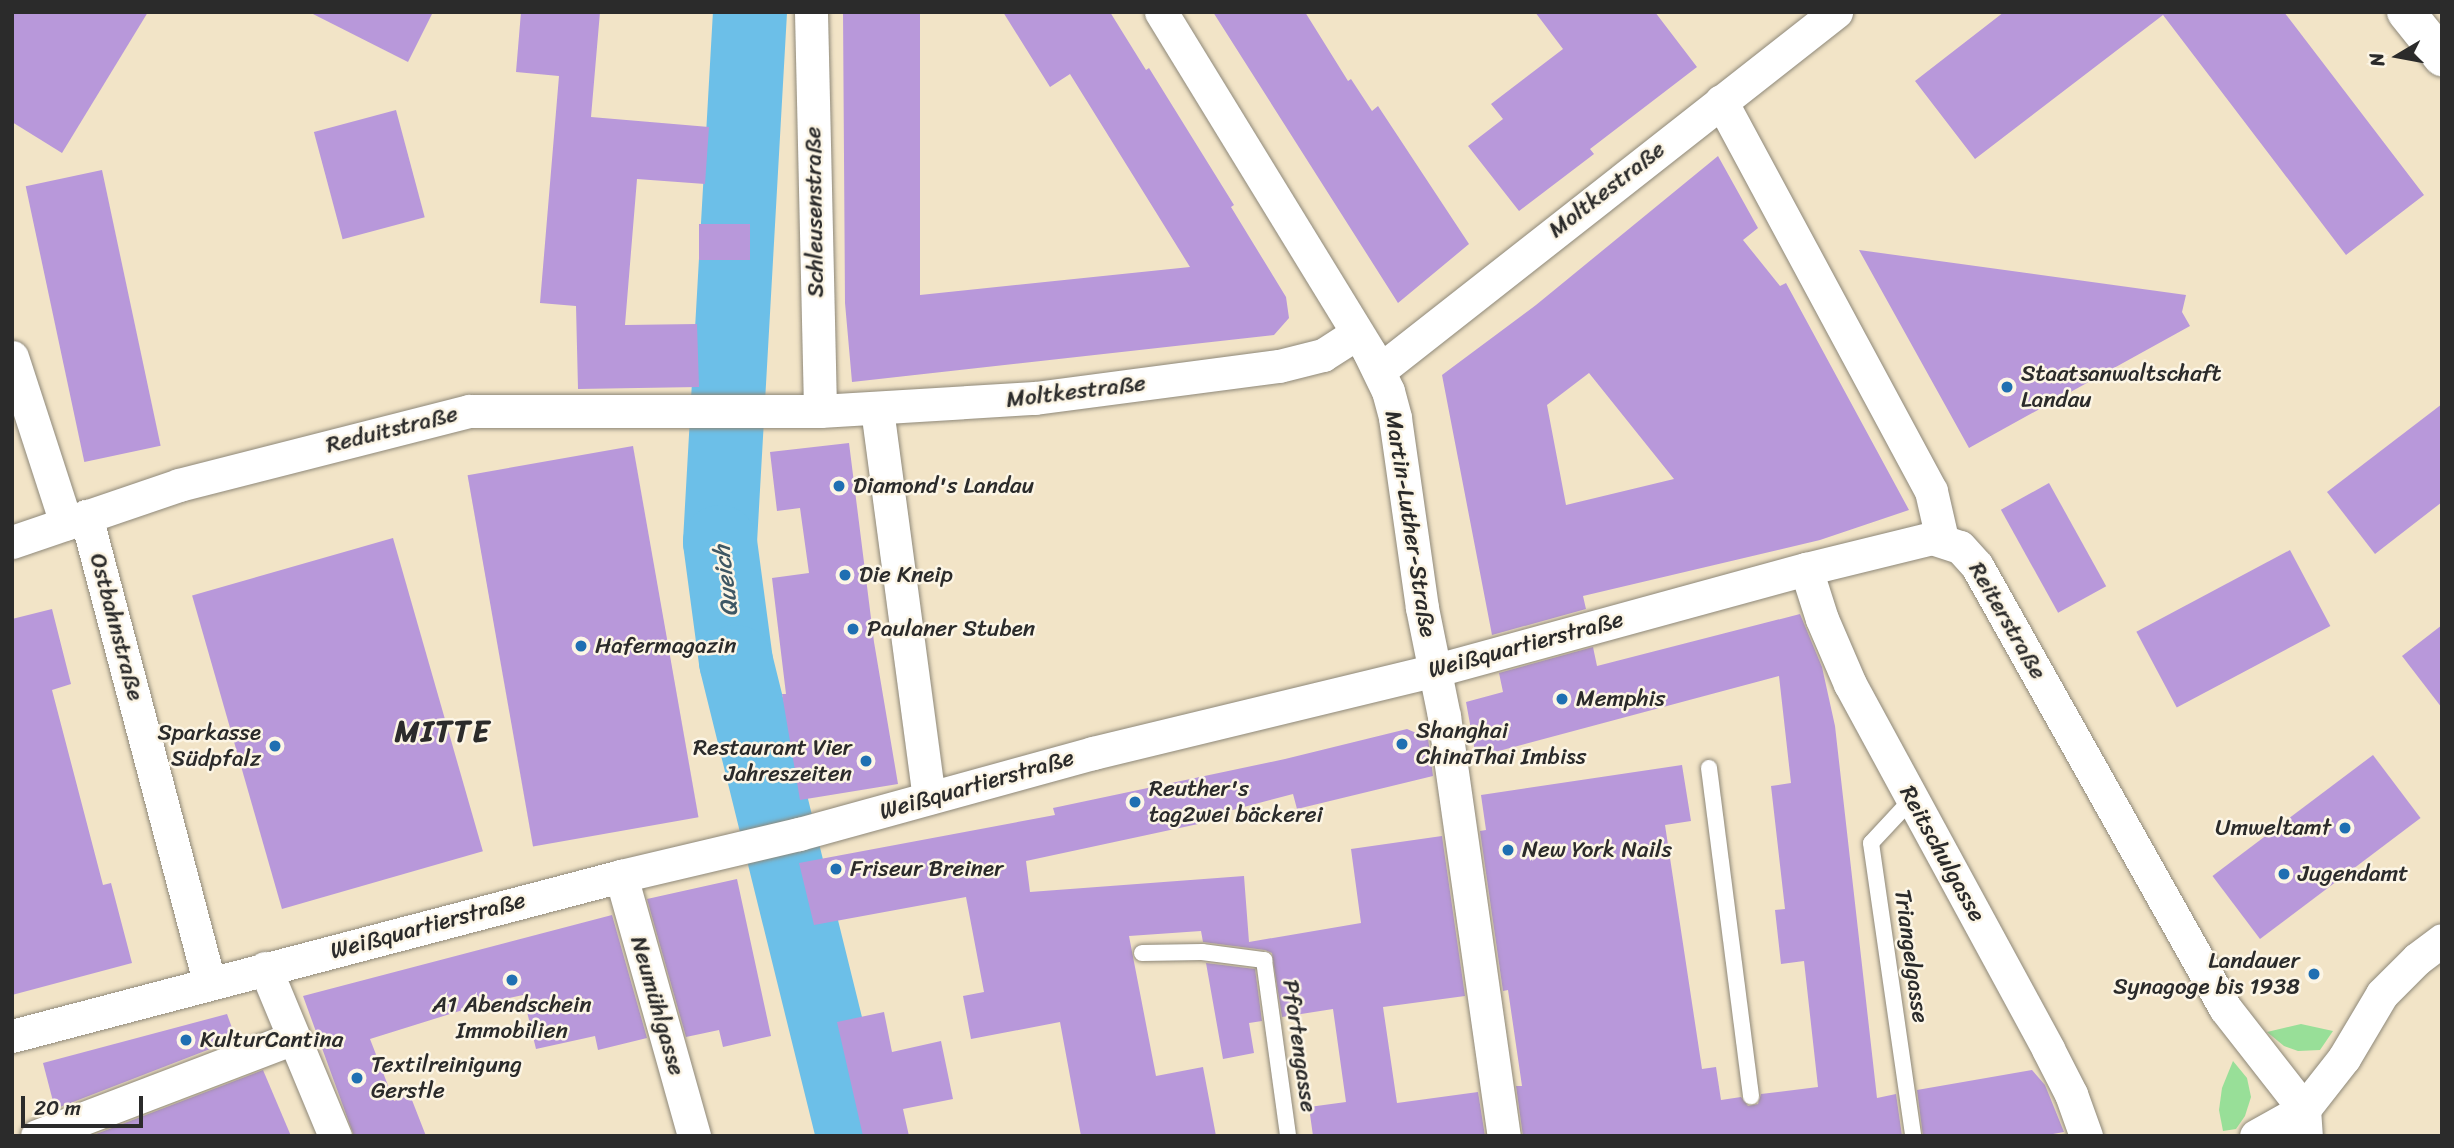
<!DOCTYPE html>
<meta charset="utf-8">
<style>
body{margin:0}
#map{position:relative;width:2454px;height:1148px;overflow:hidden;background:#f2e4c7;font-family:Sriracha,sans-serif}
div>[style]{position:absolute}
.green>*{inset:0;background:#98df98}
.river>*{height:74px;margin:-37px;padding:0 37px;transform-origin:37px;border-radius:37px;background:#6cbfe8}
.building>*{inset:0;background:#b898da;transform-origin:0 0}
.roads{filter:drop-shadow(0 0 2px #8e8879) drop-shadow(0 0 2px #8e8879)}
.lane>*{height:16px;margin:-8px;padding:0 8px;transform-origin:8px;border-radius:8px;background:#fff}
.street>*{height:33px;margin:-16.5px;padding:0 16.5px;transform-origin:16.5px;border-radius:16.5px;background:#fff}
.secondary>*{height:38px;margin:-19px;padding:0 19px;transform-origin:19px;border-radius:19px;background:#fff}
.dots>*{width:19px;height:19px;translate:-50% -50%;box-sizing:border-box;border:4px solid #fcf5e5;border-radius:50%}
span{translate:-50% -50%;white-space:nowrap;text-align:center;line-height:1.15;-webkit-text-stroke:5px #fcf5e5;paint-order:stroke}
.street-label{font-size:23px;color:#2b2b2b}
.poi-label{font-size:23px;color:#2b2b2b}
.left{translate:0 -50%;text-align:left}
.right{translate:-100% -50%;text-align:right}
.water-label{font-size:24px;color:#3e5764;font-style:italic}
.district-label{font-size:30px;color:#2b2b2b;font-weight:700;letter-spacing:2px}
.frame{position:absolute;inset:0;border:14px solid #2b2b2b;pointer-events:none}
.north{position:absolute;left:2363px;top:21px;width:70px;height:70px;-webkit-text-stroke:5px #fcf5e5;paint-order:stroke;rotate:260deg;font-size:19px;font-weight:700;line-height:28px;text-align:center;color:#2b2b2b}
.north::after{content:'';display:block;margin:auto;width:24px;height:32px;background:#2b2b2b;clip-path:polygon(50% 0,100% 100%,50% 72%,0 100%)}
.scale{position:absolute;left:21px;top:1096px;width:122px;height:32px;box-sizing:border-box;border:4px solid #2b2b2b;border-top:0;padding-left:9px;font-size:21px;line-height:24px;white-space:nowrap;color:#2b2b2b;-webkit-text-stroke:5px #fcf5e5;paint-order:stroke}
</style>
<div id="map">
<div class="green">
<div style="clip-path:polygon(2301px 1024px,2333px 1031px,2320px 1050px,2298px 1051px,2284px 1046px,2267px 1032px)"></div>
<div style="clip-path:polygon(2233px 1061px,2247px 1078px,2251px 1097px,2245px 1116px,2236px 1129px,2223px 1131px,2219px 1110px,2222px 1088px)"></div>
</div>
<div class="river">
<div style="left:750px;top:12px;width:531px;rotate:93.24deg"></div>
<div style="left:720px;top:542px;width:121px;rotate:82.4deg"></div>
<div style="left:736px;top:662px;width:488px;rotate:76.1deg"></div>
</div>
<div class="building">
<div style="clip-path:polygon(12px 12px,148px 12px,62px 153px,12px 122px)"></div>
<div style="clip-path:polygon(309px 12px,433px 12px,408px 62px)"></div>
<div style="clip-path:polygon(521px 12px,600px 12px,591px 117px,709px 127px,705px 184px,637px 179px,625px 325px,697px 324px,699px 387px,578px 389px,576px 306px,540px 303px,559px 76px,516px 72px)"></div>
<div style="clip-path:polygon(843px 12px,920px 12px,920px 295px,1190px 267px,1070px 74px,1050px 87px,1003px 12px,1110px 12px,1146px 70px,1149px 68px,1234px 205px,1231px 207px,1286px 297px,1289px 318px,1274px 335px,852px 382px,845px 303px)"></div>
<div style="clip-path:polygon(1213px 12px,1305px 12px,1348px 81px,1351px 79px,1372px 111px,1378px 106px,1469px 244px,1398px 303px)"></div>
<div style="clip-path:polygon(1535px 12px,1655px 12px,1697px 67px,1590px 149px,1594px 154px,1519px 211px,1468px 146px,1503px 119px,1491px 104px,1563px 49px)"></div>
<div style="clip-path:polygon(2004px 12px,2284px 12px,2424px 195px,2346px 255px,2163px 15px,1975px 159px,1915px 81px)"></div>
<div style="left:396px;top:110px;width:111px;height:85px;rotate:75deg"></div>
<div style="clip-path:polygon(evenodd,1718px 156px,1758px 228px,1743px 240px,1780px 286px,1786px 283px,1909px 510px,1820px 540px,1583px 596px,1586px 609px,1492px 635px,1442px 375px,1536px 305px,1718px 156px,1589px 373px,1674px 479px,1566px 505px,1547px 405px,1589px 373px)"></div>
<div style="left:102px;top:170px;width:282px;height:78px;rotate:78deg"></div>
<div style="left:699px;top:224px;width:51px;height:36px"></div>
<div style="clip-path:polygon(1859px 250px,2186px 295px,2182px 312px,2190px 326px,1969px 448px)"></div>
<div style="clip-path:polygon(2442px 404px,2442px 502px,2375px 554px,2327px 492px)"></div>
<div style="clip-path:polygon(849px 443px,874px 642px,898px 784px,800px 800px,782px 694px,786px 694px,772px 578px,809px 573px,800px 508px,777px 511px,770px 452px)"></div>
<div style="left:633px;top:446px;width:377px;height:168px;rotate:80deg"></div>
<div style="left:2049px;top:483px;width:118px;height:55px;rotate:61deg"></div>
<div style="left:393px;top:538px;width:326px;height:209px;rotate:74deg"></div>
<div style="left:2290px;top:550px;width:86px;height:174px;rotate:62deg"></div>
<div style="clip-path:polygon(52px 609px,71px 684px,52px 690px,103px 885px,111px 883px,132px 963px,12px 995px,12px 619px)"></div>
<div style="clip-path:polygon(1800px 614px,1822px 667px,1835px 726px,1877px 1098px,1896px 1094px,1902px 1136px,1523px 1136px,1516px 1086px,1522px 1086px,1508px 990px,1503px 991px,1480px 831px,1486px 830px,1481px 795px,1682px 765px,1691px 821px,1665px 825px,1702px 1069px,1716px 1067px,1721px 1100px,1741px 1097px,1748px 1106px,1758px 1104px,1761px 1094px,1818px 1087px,1804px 961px,1781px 964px,1775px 910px,1785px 909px,1771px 786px,1791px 783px,1779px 676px,1476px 757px,1466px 702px,1503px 692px,1499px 673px,1593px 647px,1597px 666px)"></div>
<div style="clip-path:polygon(2442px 625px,2442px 708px,2402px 656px)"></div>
<div style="clip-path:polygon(1407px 729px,1428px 738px,1433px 776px,1297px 809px,1293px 794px,1225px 812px,1226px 818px,1026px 861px,1030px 892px,1244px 876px,1249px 942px,1361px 923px,1351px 849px,1442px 836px,1465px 996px,1383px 1007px,1397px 1103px,1478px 1092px,1485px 1136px,1313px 1136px,1309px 1107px,1346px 1102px,1333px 1009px,1282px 1017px,1272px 953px,1265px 950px,1203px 942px,1201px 931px,1129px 936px,1156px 1076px,1203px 1067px,1216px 1136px,1081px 1136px,1060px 1022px,971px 1039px,963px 996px,984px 992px,966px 897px,814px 925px,799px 863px,1055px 815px,1053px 808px,1285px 759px)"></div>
<div style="left:2373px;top:755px;width:79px;height:201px;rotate:53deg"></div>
<div style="clip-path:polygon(737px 879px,771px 1036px,723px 1047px,719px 1030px,686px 1037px,647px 899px)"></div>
<div style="clip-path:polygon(612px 915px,647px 1038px,598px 1050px,595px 1036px,536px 1049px,523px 995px,482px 1004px,370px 1039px,394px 1101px,410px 1095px,426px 1136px,354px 1136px,303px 996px)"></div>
<div style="clip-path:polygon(1206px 963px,1255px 969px,1262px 1021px,1249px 1023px,1254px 1053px,1223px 1059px)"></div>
<div style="clip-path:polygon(884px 1012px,892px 1052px,941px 1041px,953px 1099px,903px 1109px,909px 1136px,863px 1136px,837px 1022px)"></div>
<div style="clip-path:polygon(227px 1014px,236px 1039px,55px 1109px,43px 1063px)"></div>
<div style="clip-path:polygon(263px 1070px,291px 1136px,91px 1136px)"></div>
<div style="clip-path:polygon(2032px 1070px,2045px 1085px,2064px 1132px,2042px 1136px,1923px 1136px,1917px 1090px)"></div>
</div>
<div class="roads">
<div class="lane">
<div style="left:1709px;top:768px;width:331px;rotate:82.7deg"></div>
<div style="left:1912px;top:799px;width:60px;rotate:133deg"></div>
<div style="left:1871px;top:843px;width:296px;rotate:81.8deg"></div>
<div style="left:1142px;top:953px;width:60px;rotate:-1deg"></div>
<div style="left:1202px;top:952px;width:63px;rotate:7.4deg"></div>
<div style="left:1264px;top:960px;width:178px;rotate:82.2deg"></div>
</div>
<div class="street">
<div style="left:811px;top:12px;width:399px;rotate:88.7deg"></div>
<div style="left:1161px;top:12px;width:399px;rotate:58.5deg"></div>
<div style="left:1369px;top:352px;width:43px;rotate:64deg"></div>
<div style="left:1388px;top:391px;width:28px;rotate:75deg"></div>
<div style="left:1395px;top:418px;width:192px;rotate:81.9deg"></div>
<div style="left:1422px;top:608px;width:110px;rotate:78.5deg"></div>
<div style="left:1444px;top:716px;width:424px;rotate:81.9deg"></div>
<div style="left:1721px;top:101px;width:443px;rotate:61.7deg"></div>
<div style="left:1931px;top:491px;width:49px;rotate:77.1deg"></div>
<div style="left:12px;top:357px;width:175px;rotate:72deg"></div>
<div style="left:1380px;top:370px;width:580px;rotate:-38.14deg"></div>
<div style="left:877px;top:409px;width:392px;rotate:82.4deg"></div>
<div style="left:86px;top:516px;width:482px;rotate:75.2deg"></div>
<div style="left:12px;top:542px;width:176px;rotate:-18.8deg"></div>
<div style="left:179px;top:485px;width:299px;rotate:-14.3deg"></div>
<div style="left:469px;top:411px;width:351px"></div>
<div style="left:820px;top:411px;width:215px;rotate:-3.5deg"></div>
<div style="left:1035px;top:398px;width:246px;rotate:-7.5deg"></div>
<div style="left:1279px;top:366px;width:45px;rotate:-14deg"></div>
<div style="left:1323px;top:355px;width:40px;rotate:-32.9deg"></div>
<div style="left:1806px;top:569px;width:52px;rotate:72.3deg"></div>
<div style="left:1822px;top:619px;width:71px;rotate:66.7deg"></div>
<div style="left:1850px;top:684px;width:415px;rotate:61.5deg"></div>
<div style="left:2048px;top:1049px;width:51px;rotate:62.9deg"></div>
<div style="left:2071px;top:1094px;width:45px;rotate:70.3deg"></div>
<div style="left:621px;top:876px;width:270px;rotate:74.3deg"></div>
<div style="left:265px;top:968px;width:182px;rotate:67.4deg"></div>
<div style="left:12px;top:1036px;width:630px;rotate:-14.72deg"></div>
<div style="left:621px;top:876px;width:183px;rotate:-13.3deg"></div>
<div style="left:799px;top:834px;width:305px;rotate:-15.4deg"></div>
<div style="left:1093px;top:753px;width:350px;rotate:-13.6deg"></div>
<div style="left:1433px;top:671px;width:387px;rotate:-15.3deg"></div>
<div style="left:1806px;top:569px;width:130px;rotate:-13.8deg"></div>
<div style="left:1932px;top:538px;width:29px;rotate:18deg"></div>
<div style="left:1960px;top:547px;width:25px;rotate:48deg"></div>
<div style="left:1977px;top:566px;width:507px;rotate:60.7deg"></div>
<div style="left:2225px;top:1008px;width:128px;rotate:52deg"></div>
<div style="left:2304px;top:1109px;width:27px;rotate:86deg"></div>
<div style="left:37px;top:1136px;width:274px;rotate:-20.9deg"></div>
<div style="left:2256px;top:1136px;width:55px;rotate:-29.4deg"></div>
<div style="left:2304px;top:1109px;width:65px;rotate:-51.9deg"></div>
<div style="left:2344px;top:1058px;width:74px;rotate:-59.3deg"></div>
<div style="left:2382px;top:994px;width:49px;rotate:-45deg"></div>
<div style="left:2417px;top:959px;width:31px;rotate:-37deg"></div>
</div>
<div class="secondary">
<div style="left:2406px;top:12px;width:58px;rotate:51.3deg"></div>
</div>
</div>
<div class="dots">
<div style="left:2007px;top:387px;background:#1f6fb2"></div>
<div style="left:839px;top:486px;background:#1f6fb2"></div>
<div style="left:845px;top:575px;background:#1f6fb2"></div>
<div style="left:853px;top:629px;background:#1f6fb2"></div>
<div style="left:581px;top:646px;background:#1f6fb2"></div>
<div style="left:1562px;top:699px;background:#1f6fb2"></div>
<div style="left:1402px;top:744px;background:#1f6fb2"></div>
<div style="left:275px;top:746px;background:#1f6fb2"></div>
<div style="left:866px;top:761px;background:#1f6fb2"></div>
<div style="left:1135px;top:802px;background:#1f6fb2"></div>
<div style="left:2345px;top:828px;background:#1f6fb2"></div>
<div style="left:1508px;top:850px;background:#1f6fb2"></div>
<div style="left:836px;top:869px;background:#1f6fb2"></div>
<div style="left:2284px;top:874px;background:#1f6fb2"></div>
<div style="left:2314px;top:974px;background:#1f6fb2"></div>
<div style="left:512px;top:980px;background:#1f6fb2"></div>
<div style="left:186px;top:1040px;background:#1f6fb2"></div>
<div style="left:357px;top:1078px;background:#1f6fb2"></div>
</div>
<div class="street-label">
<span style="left:1607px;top:190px;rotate:-38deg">Moltkestraße</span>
<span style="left:815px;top:212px;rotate:-91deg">Schleusenstraße</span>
<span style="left:1076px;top:392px;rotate:-7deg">Moltkestraße</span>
<span style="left:392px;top:430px;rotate:-14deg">Reduitstraße</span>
<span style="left:1410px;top:524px;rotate:81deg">Martin-Luther-Straße</span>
<span style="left:2007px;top:621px;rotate:60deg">Reiterstraße</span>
<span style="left:116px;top:627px;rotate:75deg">Ostbahnstraße</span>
<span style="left:1526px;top:645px;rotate:-15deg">Weißquartierstraße</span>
<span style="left:977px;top:785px;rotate:-16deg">Weißquartierstraße</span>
<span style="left:1942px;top:854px;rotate:61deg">Reitschulgasse</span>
<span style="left:428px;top:926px;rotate:-15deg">Weißquartierstraße</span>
<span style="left:1911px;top:956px;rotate:82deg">Triangelgasse</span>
<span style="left:657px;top:1006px;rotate:74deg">Neumühlgasse</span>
<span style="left:1299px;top:1046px;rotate:82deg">Pfortengasse</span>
</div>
<div class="poi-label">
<span class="left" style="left:2021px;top:387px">Staatsanwaltschaft<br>Landau</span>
<span class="left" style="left:853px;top:486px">Diamond's Landau</span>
<span class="left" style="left:859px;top:575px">Die Kneip</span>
<span class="left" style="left:867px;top:629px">Paulaner Stuben</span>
<span class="left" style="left:595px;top:646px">Hafermagazin</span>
<span class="left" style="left:1576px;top:699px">Memphis</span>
<span class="left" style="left:1416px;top:744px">Shanghai<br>ChinaThai Imbiss</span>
<span class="right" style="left:261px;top:746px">Sparkasse<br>Südpfalz</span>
<span class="right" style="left:852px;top:761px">Restaurant Vier<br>Jahreszeiten</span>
<span class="left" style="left:1149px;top:802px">Reuther's<br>tag2wei bäckerei</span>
<span class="right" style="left:2331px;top:828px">Umweltamt</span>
<span class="left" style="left:1522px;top:850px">New York Nails</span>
<span class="left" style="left:850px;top:869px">Friseur Breiner</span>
<span class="left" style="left:2298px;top:874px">Jugendamt</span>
<span class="right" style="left:2300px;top:974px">Landauer<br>Synagoge bis 1938</span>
<span style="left:512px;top:1018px">A1 Abendschein<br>Immobilien</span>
<span class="left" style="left:200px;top:1040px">KulturCantina</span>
<span class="left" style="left:371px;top:1078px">Textilreinigung<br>Gerstle</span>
</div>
<div class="water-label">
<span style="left:726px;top:581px;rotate:-97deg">Queich</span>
</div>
<div class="district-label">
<span style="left:443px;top:731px">MITTE</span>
</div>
<div class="frame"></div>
<div class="north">N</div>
<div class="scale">20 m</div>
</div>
